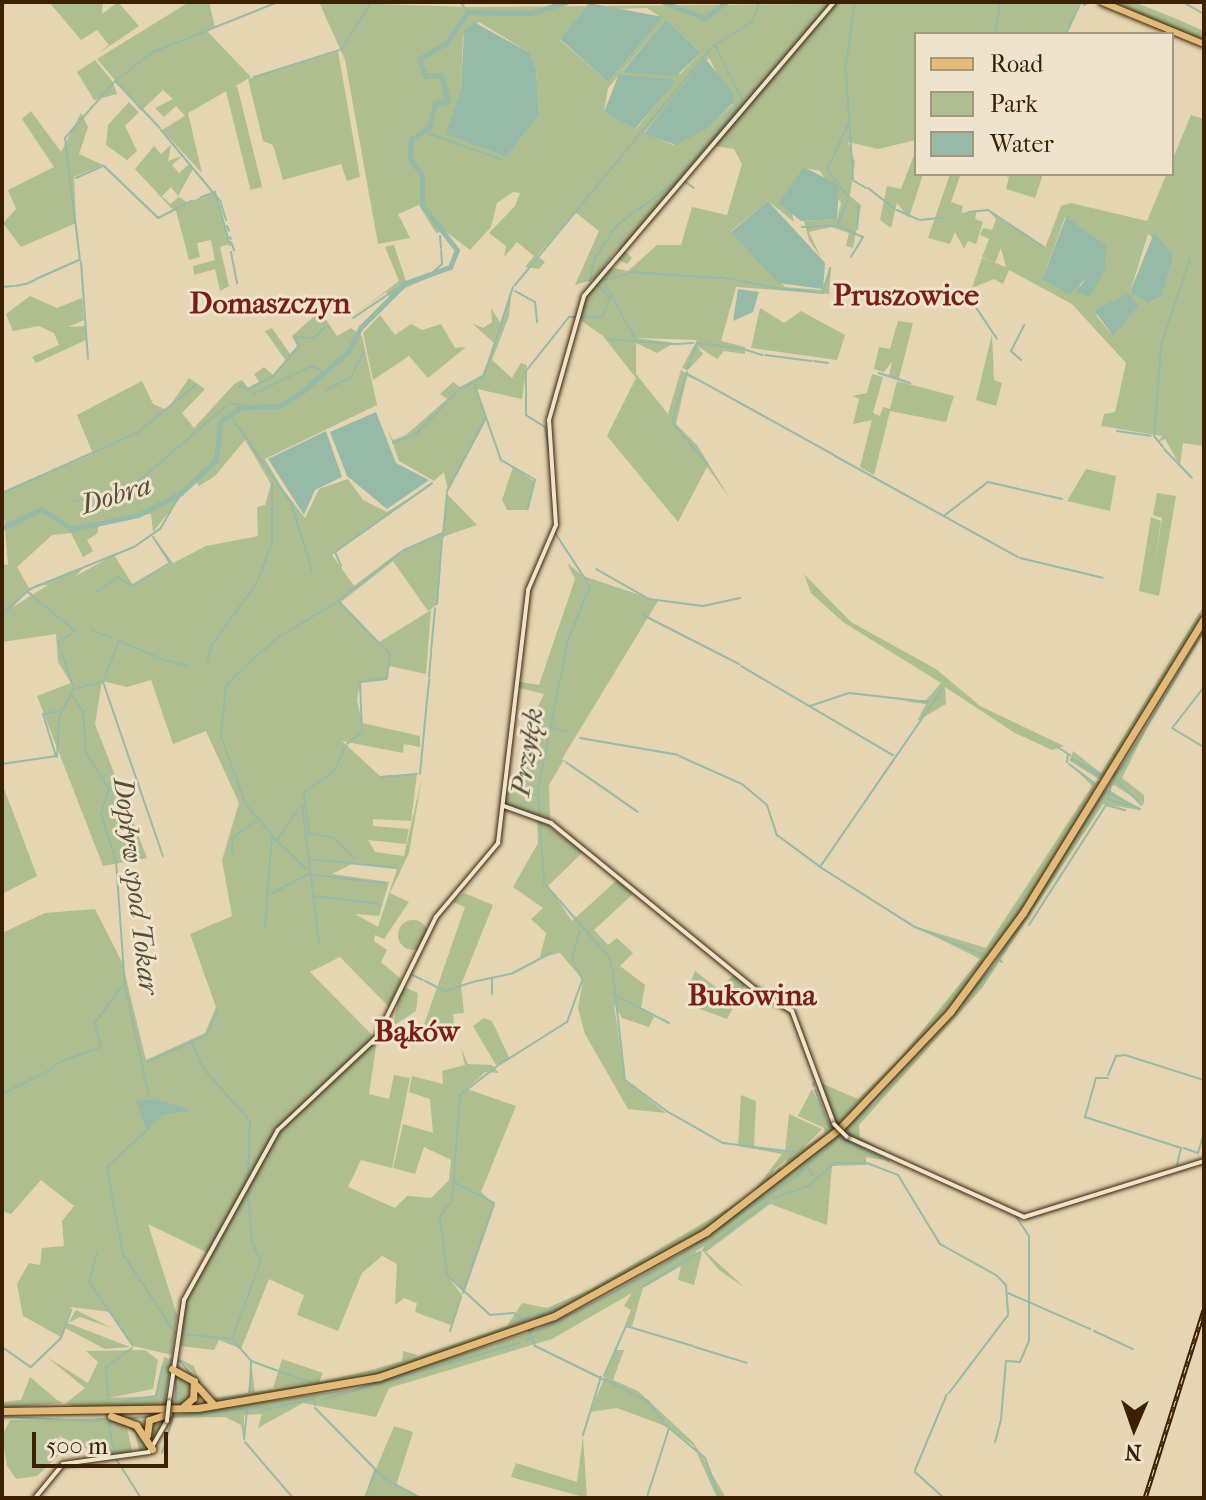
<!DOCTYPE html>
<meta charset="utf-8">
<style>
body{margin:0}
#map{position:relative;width:1206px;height:1500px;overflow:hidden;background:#e5d5b2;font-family:"IM FELL French Canon",serif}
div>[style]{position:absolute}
.green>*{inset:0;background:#aebe91;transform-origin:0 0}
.round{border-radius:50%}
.water>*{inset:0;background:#97b9a7}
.stream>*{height:2px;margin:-1px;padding:0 1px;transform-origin:1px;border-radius:1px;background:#97b9a7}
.river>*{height:5px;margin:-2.5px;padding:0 2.5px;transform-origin:2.5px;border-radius:2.5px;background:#97b9a7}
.roads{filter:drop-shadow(0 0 2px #3b2003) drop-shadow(0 0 2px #3b2003)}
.secondary>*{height:4px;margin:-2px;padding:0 2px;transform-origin:2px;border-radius:2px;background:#eee4cd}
.primary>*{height:6px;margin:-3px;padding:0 3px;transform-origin:3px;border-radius:3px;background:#e2ba79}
.highway>*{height:7px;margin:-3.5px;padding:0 3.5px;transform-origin:3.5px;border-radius:3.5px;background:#e2ba79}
.rail>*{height:5px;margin-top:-2.5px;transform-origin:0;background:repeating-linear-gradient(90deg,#eee4cd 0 6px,#3b2003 0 12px);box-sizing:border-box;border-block:2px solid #3b2003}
.bridges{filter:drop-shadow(0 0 2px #3b2003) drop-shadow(0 0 2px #3b2003)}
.secondary-bridge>*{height:4px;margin:-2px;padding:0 2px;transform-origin:2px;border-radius:2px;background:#eee4cd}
span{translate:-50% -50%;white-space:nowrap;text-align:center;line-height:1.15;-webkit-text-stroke:6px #eee4cd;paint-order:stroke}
.water-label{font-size:28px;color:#574e34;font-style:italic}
.quarter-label{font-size:30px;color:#7a1f14;font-weight:700}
.frame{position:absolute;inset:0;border:4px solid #3b2003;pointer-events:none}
.legend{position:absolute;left:914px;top:32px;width:260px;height:144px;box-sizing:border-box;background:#eee4cd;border:2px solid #a6967c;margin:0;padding:10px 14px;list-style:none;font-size:24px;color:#3b2003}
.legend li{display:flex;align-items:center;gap:16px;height:40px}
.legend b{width:40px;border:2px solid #a6967c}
.north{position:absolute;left:1094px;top:1388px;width:80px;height:80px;-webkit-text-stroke:6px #eee4cd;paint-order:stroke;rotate:182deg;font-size:22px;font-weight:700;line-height:32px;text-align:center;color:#3b2003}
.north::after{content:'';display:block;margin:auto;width:28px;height:36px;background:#3b2003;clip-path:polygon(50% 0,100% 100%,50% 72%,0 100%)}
.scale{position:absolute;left:32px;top:1432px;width:136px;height:36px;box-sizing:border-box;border:4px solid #3b2003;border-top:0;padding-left:10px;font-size:24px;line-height:28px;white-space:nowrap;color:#3b2003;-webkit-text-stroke:6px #eee4cd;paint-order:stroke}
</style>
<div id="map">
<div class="green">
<div style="clip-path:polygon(49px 2px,103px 2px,102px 14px,118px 2px,139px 26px,175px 2px,96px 55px,109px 45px,97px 30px,81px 40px)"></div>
<div style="clip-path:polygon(189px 2px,209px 2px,215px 27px,207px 31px,251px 77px,188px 113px,202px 173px,162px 130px,185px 116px,176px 106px,164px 117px,155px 108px,173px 99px,163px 90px,141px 111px,97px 59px)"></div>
<div style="clip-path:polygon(evenodd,319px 2px,467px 7px,1079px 2px,1067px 34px,916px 34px,916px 140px,878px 149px,848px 142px,855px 162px,850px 196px,861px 205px,853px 248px,846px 246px,849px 233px,831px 227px,809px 232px,821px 258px,809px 240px,804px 221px,837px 219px,841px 203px,820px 171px,805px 168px,788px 192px,794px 222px,768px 201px,731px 231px,785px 287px,821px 290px,831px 267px,829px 294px,736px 287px,721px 341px,745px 347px,745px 354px,724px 351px,717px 359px,697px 346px,703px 354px,688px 370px,682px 368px,697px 340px,636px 338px,674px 343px,657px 353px,636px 343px,636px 374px,668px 414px,681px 370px,700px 382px,687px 376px,676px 424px,697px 445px,729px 497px,707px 467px,678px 522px,607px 436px,636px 378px,603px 336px,576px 317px,595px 279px,575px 285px,599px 231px,575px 212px,537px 256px,545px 262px,539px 269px,525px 267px,534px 256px,517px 242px,504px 257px,506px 246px,489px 233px,515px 206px,520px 193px,513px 192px,497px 203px,491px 227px,470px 250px,445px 231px,436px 233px,419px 205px,398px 214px,410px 238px,378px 244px,345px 60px,319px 2px,647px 8px,662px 18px,608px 82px,560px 40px,583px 10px,647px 8px,319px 2px,666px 19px,701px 53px,680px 74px,622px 71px,666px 19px,319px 2px,479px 22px,530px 53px,536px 69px,539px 115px,506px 157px,447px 134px,461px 89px,463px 36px,479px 22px,319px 2px,709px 58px,733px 104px,711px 126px,673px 145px,644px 133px,709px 58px,319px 2px,620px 74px,676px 80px,636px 129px,604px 112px,608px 88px,620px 74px,319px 2px,714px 146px,734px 149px,742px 164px,727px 215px,692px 207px,681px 245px,657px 245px,628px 271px,604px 266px,619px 247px,615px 258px,627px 264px,632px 258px,623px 249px,714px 146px)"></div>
<div style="clip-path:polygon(1106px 2px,1134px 2px,1172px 17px,1204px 31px,1204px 42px)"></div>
<div style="clip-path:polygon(338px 51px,360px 177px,347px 181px,341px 164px,283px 180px,273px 145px,263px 141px,248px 79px)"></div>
<div style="clip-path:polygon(95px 60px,113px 82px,117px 94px,94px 100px,77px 72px)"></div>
<div style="left:237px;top:86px;width:104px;height:12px;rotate:76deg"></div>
<div style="clip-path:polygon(129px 102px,139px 112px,125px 126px,137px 151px,127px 160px,106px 145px,108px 125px)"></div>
<div style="clip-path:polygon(31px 111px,61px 152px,81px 113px,88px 127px,79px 154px,103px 165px,74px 177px,76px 223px,21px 247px,3px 223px,16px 209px,8px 190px,54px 167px,22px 119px)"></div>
<div style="clip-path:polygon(evenodd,1191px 115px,1204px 119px,1204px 446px,1183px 443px,1180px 466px,1165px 439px,1158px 442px,1162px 436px,1101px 426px,1104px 414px,1115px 412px,1126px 363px,1072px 304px,1009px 270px,1003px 284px,994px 279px,972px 288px,982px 258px,1006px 267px,1001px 248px,995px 263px,982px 257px,989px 239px,980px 235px,983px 228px,992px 230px,996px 219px,989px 211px,1045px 248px,1061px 206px,1071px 203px,1147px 221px,1191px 115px,1065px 217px,1106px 246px,1090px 297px,1079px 285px,1087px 277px,1070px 295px,1042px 280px,1065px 217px,1191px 115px,1148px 234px,1174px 256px,1162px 296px,1151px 302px,1130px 292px,1148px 234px,1191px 115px,1128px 295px,1139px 305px,1111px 334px,1096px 315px,1128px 295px)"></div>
<div style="clip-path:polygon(171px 145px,168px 161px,182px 156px,172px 165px,179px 173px,189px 164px,193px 169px,178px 196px,171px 187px,162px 196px,170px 204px,179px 197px,188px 203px,214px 191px,219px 203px,230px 244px,220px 247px,229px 286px,220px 291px,215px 269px,194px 275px,193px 266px,215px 260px,211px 240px,197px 243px,200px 257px,189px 260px,176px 211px,173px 210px,135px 169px,154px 146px,161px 154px)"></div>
<div style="clip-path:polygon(916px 150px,916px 174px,923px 174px,909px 218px,897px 203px,891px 228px,880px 220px,887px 186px,901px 189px)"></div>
<div style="clip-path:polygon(950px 174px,960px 176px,951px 202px,963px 206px,961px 213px,977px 210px,975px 219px,983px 222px,976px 244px,968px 241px,964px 249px,955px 232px,950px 244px,928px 238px)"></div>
<div style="clip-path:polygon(1000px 174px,1043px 174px,1035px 198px,1006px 189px,1009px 177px)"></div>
<div style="clip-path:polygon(394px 245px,406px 281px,445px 271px,405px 288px,360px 332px,390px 297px,386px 292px,353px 316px,399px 281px,385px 247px)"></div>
<div style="clip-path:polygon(512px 287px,509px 316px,492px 360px,512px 378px,521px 363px,527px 365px,522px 399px,477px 389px,486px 420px,448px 491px,444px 472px,434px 481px,399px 461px,388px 430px,393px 440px,406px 435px,447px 399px,440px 394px,453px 382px,460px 387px,482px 375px,495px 344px,472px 323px,483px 328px,492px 322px,491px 308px,501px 324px)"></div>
<div style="clip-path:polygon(30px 296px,57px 308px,82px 298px,84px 320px,68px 327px,85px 326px,86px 340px,36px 363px,32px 357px,59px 345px,54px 333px,39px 326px,13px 331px,6px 314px)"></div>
<div style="clip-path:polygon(760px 308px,784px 323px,801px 311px,845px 335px,837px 360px,751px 348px)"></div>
<div style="clip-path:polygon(evenodd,320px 311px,337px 336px,351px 328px,362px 336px,377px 405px,265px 459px,282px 488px,305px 518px,319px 489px,348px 479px,363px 500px,387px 512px,434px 483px,332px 555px,354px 586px,399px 552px,442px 533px,447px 494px,477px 525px,442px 537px,438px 604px,428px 611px,393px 561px,341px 602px,379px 642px,431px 610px,426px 674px,389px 666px,387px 680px,360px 683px,357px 700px,362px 723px,420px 736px,420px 747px,404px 744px,403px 753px,342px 741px,380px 776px,417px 774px,411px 821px,373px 819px,373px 826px,409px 829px,406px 844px,368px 840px,375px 852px,404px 856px,422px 777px,409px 853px,390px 893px,409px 902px,384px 939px,375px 935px,374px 941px,387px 950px,381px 962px,401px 979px,389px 1007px,340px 957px,310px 972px,377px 1040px,369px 1094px,389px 1099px,394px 1075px,410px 1078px,392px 1168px,361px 1160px,348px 1187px,395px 1208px,407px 1196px,431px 1198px,449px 1180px,451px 1160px,424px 1147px,415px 1174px,393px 1168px,403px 1124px,433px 1133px,430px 1099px,409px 1092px,412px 1076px,443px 1084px,442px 1071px,465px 1065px,461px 1048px,468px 1064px,492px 1065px,499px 1073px,485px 1072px,467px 1089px,516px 1106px,481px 1192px,495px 1205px,464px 1293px,446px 1274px,462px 1295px,451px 1325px,415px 1312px,417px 1303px,404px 1298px,395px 1305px,397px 1264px,382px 1256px,362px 1273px,338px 1331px,297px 1315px,304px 1295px,269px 1279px,241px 1349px,219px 1340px,214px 1350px,181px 1346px,183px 1307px,210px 1254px,148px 1224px,177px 1315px,172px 1355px,133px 1346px,110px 1312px,71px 1307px,61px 1337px,23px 1316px,17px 1284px,29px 1263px,40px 1265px,42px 1248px,64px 1246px,62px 1221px,74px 1206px,41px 1180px,11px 1214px,2px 1211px,2px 933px,45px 913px,95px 909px,122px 962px,146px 1060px,205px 1033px,216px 1007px,190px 934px,232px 916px,222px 860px,239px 803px,206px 731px,173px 744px,151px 680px,127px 687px,102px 681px,95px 724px,147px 858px,103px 866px,37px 696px,71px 683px,58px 662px,56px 634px,2px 642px,2px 564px,8px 565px,2px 492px,93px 454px,77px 415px,142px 381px,153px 404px,167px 410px,189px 378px,205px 389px,182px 413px,194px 428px,234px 384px,242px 380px,248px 388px,259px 382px,254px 374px,264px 367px,273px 375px,286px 361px,265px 331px,272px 328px,290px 354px,297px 346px,292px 336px,320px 311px,245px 440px,271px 484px,265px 505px,257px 507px,258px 536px,206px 546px,173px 563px,153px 536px,171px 564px,133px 585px,114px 555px,76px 576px,83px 568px,34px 586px,48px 585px,13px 607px,29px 588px,17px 567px,52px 535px,71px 533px,83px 557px,93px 551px,87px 540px,98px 533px,98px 521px,151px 514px,153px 532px,195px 479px,211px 465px,195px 481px,199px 486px,215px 476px,245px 440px,320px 311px,354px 863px,397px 869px,378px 927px,355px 914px,379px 916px,389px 882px,332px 874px,354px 863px)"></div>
<div style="clip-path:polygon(380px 315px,395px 335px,411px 324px,422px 330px,441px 324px,455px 348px,466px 347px,428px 378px,409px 356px,373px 380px,363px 333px)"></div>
<div style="clip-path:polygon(898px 321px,913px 323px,899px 378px,911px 383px,889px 376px,892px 362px,884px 372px,874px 369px,879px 347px,890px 349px)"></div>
<div style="clip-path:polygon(992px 334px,994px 380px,1002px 383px,996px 406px,976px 400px)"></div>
<div style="clip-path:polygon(872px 374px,883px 377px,873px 413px,880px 416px,883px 407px,890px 409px,897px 381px,954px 396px,946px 422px,890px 411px,874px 475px,860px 467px,872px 420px,853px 424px,859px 399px,852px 396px,867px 393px)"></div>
<div style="clip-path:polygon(513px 467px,535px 482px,527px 510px,507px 510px,502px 500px)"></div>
<div style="clip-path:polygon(1086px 469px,1116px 476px,1110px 511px,1067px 501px)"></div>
<div style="clip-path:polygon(1157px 493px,1176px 496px,1159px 596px,1139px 591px,1151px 517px,1161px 521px,1152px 582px,1162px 518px,1153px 515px)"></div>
<div style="clip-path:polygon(567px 563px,583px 576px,658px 601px,562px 759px,630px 804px,563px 761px,549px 785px,550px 819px,506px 802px,508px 784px,522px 788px,525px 734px,544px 694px,515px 687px,516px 681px,539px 685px,575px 579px)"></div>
<div style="clip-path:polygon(804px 574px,851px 622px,936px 669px,980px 706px,1064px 746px,1052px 750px,1015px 733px,945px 687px,946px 704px,917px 721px,926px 704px,903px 701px,926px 700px,941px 683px,843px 622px,811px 593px)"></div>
<div style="clip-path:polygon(1204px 605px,1204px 615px,1021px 912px,962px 995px,843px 1123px,785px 1170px,787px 1159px,775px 1169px,769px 1181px,779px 1167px,785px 1173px,736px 1210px,636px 1273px,531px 1324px,535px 1330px,586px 1307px,702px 1241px,873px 1104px,993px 965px,1153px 716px,1122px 778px,1144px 795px,1144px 804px,1114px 785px,1108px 789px,1140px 810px,1103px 804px,982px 988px,859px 1125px,860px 1137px,892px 1156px,843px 1137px,889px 1161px,866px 1157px,866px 1165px,832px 1166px,827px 1225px,770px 1204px,706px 1252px,744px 1287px,719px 1270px,703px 1251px,704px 1246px,695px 1252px,702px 1253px,694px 1285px,678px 1280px,681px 1266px,643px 1288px,632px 1326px,625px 1325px,631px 1310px,624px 1306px,632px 1293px,552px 1339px,389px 1388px,376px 1417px,303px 1403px,258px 1428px,262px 1414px,244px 1415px,244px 1441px,241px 1425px,225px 1417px,165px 1418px,153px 1443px,148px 1427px,158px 1417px,354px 1389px,530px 1332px,528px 1325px,396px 1371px,217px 1404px,203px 1398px,195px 1374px,179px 1359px,194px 1366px,202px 1390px,212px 1398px,248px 1393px,251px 1362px,255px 1392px,317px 1382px,273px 1388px,282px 1359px,323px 1373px,319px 1382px,375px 1369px,402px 1361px,403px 1351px,418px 1355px,407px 1360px,507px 1326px,522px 1303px,547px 1308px,591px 1289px,751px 1195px,782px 1154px,738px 1146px,741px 1095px,756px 1101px,754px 1147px,785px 1152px,789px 1114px,822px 1129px,803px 1148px,825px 1134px,824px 1128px,798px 1116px,812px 1089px,831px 1127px,837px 1124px,816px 1081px,858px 1099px,900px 1058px,980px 959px,914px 926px,986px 948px,1092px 786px,1069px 763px,1094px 783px,1100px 780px,1070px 761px,1073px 751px,1101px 773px)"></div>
<div style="clip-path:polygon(2px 783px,37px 876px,2px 894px)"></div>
<div style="clip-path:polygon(537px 818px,583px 852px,548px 886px,572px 921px,617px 880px,633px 894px,594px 930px,608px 945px,617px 938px,633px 953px,620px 966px,645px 985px,641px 1009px,654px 1017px,649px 1027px,622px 1018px,614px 1004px,625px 1080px,666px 1113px,628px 1109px,585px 1034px,578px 1008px,583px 980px,560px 953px,540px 957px,546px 933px,531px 919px,543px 908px,513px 887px,538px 843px)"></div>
<div style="clip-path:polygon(464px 893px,493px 905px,461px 985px,464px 1013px,453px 1014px,454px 1025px,437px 1029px,424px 1025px,465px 907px,453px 902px)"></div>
<div class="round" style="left:398px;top:920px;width:30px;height:30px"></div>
<div style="clip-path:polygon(695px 971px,718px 989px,735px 974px,746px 983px,727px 1019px,692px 1006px,697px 994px,688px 989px)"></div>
<div style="clip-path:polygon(401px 986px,418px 993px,416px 1011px,393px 1026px)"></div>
<div style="clip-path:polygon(484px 1018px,492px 1021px,510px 1059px,496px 1065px,473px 1026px)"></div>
<div style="clip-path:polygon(76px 1310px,112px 1328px,80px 1317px,68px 1323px,130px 1347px,105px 1349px,65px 1328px)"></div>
<div style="clip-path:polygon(145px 1350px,158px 1360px,153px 1389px,109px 1398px,155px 1396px,164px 1357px,172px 1360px,164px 1404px,175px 1404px,179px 1371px,193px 1382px,186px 1405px,82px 1410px,66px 1403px,85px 1388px,47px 1357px,88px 1383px,98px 1362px,86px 1351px)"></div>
<div style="clip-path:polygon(616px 1350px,624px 1350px,613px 1380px,638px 1391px,694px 1443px,726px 1498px,717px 1498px,694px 1446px,668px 1427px,617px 1408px,590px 1412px)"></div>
<div style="clip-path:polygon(30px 1377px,57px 1400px,63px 1403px,2px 1408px,2px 1402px,21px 1400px)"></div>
<div style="clip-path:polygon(116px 1418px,132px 1423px,147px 1451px,140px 1454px,135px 1433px,127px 1428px,133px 1455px,102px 1456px,59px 1436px,62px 1452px,37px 1476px,16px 1479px,7px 1466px,2px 1436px,10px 1420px)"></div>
<div style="clip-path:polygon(394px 1426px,413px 1432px,396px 1486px,423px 1498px,364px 1498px)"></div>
<div style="clip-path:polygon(583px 1436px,587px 1498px,511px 1477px,516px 1463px,577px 1482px)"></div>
</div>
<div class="water">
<div style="clip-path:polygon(589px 3px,663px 17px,608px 82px,560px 39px)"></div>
<div style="clip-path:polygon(666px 19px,701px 53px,676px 76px,622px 72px)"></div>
<div style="clip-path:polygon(474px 22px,530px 53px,536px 69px,539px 115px,506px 157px,446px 134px,461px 89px,464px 31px)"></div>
<div style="clip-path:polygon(705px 58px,733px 93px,733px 103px,711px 126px,676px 145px,644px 134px)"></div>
<div style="clip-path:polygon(619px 74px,672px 79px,676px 81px,635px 129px,604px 112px)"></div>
<div style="clip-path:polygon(804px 167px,839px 185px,837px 219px,801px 221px,779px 203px)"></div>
<div style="clip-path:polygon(768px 201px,825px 263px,823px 289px,778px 283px,731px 232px)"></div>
<div style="clip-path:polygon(1066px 217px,1106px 245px,1105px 269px,1090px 297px,1076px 292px,1087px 277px,1070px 295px,1042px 280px)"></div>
<div style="clip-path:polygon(1154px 233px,1174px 256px,1162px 296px,1148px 303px,1130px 292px)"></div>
<div style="clip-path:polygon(738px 289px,759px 292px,753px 312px,733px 321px)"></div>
<div style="clip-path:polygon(1128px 294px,1139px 305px,1113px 336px,1094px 310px)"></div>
<div style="clip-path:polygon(376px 412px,396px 463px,429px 480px,387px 509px,347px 476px,330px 432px)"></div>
<div style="clip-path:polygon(326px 431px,342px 477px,315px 490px,304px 515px,268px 459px)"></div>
<div style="clip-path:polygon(155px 1099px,176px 1105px,192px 1111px,163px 1114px,147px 1131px,136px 1101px)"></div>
</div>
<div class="stream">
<div style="left:460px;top:2px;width:13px;rotate:51deg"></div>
<div style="left:1183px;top:2px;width:24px;rotate:30deg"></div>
<div style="left:1084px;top:5px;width:4px;rotate:-27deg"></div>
<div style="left:2px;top:15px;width:13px;rotate:-81deg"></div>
<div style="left:480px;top:15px;width:4px;rotate:-90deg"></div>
<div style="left:995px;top:34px;width:32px;rotate:-81deg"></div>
<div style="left:1066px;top:34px;width:35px;rotate:-65deg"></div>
<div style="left:341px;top:50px;width:57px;rotate:-58deg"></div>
<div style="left:845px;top:69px;width:68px;rotate:-81.5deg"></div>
<div style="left:846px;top:71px;width:109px;rotate:86.3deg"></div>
<div style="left:254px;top:77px;width:89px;rotate:-17.6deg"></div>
<div style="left:115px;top:81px;width:48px;rotate:-37.3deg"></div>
<div style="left:153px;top:52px;width:135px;rotate:-21.8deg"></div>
<div style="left:116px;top:82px;width:35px;rotate:46deg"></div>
<div style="left:142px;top:109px;width:26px;rotate:47deg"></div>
<div style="left:848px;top:125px;width:49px;rotate:115.5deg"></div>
<div style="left:827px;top:169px;width:36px;rotate:53deg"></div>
<div style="left:161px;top:130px;width:94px;rotate:50.2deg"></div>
<div style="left:425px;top:130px;width:5px;rotate:37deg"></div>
<div style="left:430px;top:134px;width:77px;rotate:19.6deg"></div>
<div style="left:411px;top:137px;width:1px;rotate:45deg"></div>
<div style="left:104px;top:166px;width:74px;rotate:43.9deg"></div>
<div style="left:76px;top:178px;width:30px;rotate:-24deg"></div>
<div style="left:684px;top:181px;width:12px;rotate:35deg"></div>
<div style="left:854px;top:181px;width:14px;rotate:30deg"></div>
<div style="left:868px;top:188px;width:34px;rotate:38deg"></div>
<div style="left:201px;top:197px;width:15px;rotate:-20deg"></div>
<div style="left:215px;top:192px;width:55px;rotate:74.2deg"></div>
<div style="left:221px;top:204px;width:14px;rotate:73deg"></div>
<div style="left:897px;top:210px;width:24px;rotate:24deg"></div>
<div style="left:969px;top:212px;width:19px;rotate:-6deg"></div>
<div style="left:988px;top:210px;width:67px;rotate:33.5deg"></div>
<div style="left:158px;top:218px;width:38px;rotate:-27deg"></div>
<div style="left:226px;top:219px;width:1px;rotate:90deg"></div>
<div style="left:921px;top:220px;width:23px;rotate:-7deg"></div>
<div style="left:227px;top:226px;width:5px;rotate:68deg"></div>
<div style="left:838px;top:226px;width:27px;rotate:24deg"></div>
<div style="left:863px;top:237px;width:23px;rotate:121deg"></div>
<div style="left:802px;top:227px;width:35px;rotate:-2deg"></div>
<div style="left:837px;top:226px;width:28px;rotate:-67deg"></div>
<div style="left:857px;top:229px;width:23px;rotate:-85deg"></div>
<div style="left:440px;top:236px;width:12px;rotate:85deg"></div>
<div style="left:230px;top:237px;width:2px;rotate:63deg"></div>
<div style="left:231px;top:242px;width:9px;rotate:69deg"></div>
<div style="left:231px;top:252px;width:32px;rotate:79deg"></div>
<div style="left:80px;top:260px;width:123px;rotate:-97deg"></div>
<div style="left:65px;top:138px;width:74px;rotate:-48.8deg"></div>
<div style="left:81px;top:262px;width:97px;rotate:85.9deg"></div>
<div style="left:431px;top:274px;width:15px;rotate:-42deg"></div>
<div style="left:442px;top:264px;width:14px;rotate:-94deg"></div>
<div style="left:720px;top:277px;width:63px;rotate:11deg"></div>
<div style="left:36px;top:279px;width:47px;rotate:-23.8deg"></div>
<div style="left:590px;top:281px;width:21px;rotate:-79deg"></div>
<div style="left:594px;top:260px;width:42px;rotate:-56.7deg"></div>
<div style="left:617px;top:225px;width:71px;rotate:-36.4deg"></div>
<div style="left:674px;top:183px;width:106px;rotate:-49.6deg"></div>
<div style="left:743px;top:102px;width:64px;rotate:-116.2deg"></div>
<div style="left:715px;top:45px;width:44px;rotate:-31.9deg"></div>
<div style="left:752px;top:22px;width:21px;rotate:-71deg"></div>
<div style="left:598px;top:282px;width:35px;rotate:-16deg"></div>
<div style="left:632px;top:272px;width:86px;rotate:4deg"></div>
<div style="left:26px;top:284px;width:10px;rotate:-24deg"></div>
<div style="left:605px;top:284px;width:60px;rotate:61.3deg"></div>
<div style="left:515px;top:285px;width:310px;rotate:-50.4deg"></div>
<div style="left:15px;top:286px;width:10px;rotate:-11deg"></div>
<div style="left:2px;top:287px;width:11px;rotate:-5deg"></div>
<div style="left:784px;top:289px;width:39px;rotate:6deg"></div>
<div style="left:823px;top:293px;width:26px;rotate:-74deg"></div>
<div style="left:515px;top:291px;width:23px;rotate:29deg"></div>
<div style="left:535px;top:302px;width:20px;rotate:84deg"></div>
<div style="left:973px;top:303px;width:43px;rotate:56.3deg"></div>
<div style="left:353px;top:318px;width:63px;rotate:-33.9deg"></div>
<div style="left:608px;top:339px;width:67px;rotate:4.3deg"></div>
<div style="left:697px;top:343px;width:47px;rotate:7.3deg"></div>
<div style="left:676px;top:344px;width:17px;rotate:-3deg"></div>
<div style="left:1161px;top:345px;width:90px;rotate:-71.2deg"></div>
<div style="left:746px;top:350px;width:17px;rotate:17deg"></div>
<div style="left:765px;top:355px;width:47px;rotate:7.3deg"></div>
<div style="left:1021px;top:360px;width:13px;rotate:-138deg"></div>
<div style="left:1011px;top:351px;width:29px;rotate:-63deg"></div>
<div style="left:814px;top:361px;width:14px;rotate:8deg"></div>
<div style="left:687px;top:369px;width:28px;rotate:-69deg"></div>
<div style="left:687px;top:372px;width:52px;rotate:106.7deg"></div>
<div style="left:672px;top:422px;width:56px;rotate:50.1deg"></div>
<div style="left:686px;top:373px;width:169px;rotate:29deg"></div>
<div style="left:879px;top:373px;width:33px;rotate:18deg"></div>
<div style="left:474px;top:383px;width:82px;rotate:70.7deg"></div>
<div style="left:501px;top:460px;width:39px;rotate:30deg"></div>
<div style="left:535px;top:480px;width:30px;rotate:104deg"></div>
<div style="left:239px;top:386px;width:9px;rotate:18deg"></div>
<div style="left:248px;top:389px;width:28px;rotate:-27deg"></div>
<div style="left:273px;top:376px;width:40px;rotate:-49deg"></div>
<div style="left:299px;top:346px;width:10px;rotate:-114deg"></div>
<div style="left:295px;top:337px;width:19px;rotate:3deg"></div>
<div style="left:314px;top:338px;width:16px;rotate:-45deg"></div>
<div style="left:326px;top:390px;width:28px;rotate:-27deg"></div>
<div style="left:351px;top:377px;width:28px;rotate:-63deg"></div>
<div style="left:253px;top:394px;width:64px;rotate:-25.8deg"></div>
<div style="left:311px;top:366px;width:13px;rotate:23deg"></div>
<div style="left:230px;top:403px;width:26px;rotate:11deg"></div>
<div style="left:229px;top:415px;width:34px;rotate:53deg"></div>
<div style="left:1117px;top:431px;width:34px;rotate:8deg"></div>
<div style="left:1154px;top:435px;width:89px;rotate:-85.5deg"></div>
<div style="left:1154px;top:436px;width:14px;rotate:51deg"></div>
<div style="left:393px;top:443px;width:23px;rotate:-20deg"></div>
<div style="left:415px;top:435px;width:64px;rotate:-45.6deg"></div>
<div style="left:460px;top:389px;width:27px;rotate:-28deg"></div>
<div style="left:484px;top:376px;width:94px;rotate:-72deg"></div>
<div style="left:250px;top:444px;width:72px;rotate:55.2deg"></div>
<div style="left:291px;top:503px;width:71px;rotate:72.8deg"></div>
<div style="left:1164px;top:449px;width:40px;rotate:46deg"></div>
<div style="left:549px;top:452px;width:25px;rotate:-99deg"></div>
<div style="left:545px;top:427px;width:22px;rotate:-148deg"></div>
<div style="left:526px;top:415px;width:44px;rotate:-90deg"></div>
<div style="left:526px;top:371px;width:69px;rotate:-51.5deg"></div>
<div style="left:569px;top:317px;width:33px"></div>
<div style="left:602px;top:317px;width:21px;rotate:-67deg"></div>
<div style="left:610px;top:298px;width:19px;rotate:-133deg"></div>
<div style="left:835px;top:456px;width:209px;rotate:28.9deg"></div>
<div style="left:447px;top:491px;width:83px;rotate:-61.9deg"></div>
<div style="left:2px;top:493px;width:148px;rotate:-24deg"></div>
<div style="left:137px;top:433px;width:77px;rotate:-39.2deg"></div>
<div style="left:73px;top:501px;width:54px;rotate:-9.6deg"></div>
<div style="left:126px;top:492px;width:133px;rotate:-40.7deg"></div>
<div style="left:945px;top:515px;width:54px;rotate:-37.5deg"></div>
<div style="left:988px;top:482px;width:76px;rotate:12.9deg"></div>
<div style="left:555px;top:533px;width:64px;rotate:56.6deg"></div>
<div style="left:590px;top:586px;width:58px;rotate:112.2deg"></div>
<div style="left:568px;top:640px;width:152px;rotate:101.4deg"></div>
<div style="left:538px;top:789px;width:94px;rotate:86.3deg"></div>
<div style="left:544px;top:883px;width:98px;rotate:48.7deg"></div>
<div style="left:609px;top:957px;width:16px;rotate:75deg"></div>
<div style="left:443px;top:537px;width:44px;rotate:-84.8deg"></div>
<div style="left:1020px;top:558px;width:85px;rotate:13.5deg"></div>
<div style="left:341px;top:566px;width:15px;rotate:-113deg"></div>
<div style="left:335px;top:552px;width:119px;rotate:-35.4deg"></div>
<div style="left:596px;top:569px;width:61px;rotate:29.5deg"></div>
<div style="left:649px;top:599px;width:54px;rotate:7.4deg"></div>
<div style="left:703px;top:606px;width:38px;rotate:-12deg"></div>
<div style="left:257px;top:582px;width:42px;rotate:-69deg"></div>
<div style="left:272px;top:543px;width:60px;rotate:-90deg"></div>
<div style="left:28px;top:592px;width:61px;rotate:39.7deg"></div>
<div style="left:75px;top:631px;width:20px;rotate:147deg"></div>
<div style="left:58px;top:642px;width:46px;rotate:71.2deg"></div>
<div style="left:97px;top:592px;width:26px;rotate:-36deg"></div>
<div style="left:118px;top:577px;width:16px;rotate:35deg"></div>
<div style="left:131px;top:586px;width:45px;rotate:-30.5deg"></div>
<div style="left:170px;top:563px;width:31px;rotate:-123deg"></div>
<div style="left:437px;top:604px;width:65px;rotate:-85.6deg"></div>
<div style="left:2px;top:615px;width:38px;rotate:-43deg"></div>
<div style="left:30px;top:589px;width:112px;rotate:-22deg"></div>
<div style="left:134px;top:547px;width:32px;rotate:-35deg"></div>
<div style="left:160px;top:529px;width:42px;rotate:-59.7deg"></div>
<div style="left:643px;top:615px;width:108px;rotate:27deg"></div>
<div style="left:91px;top:630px;width:23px;rotate:20deg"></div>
<div style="left:284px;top:634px;width:60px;rotate:-31.3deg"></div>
<div style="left:378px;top:642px;width:57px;rotate:-134.3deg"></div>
<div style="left:338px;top:601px;width:83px;rotate:-37.7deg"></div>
<div style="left:404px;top:550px;width:43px;rotate:-23.6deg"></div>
<div style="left:213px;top:643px;width:73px;rotate:-53.9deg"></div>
<div style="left:431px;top:651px;width:43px;rotate:-84.7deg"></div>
<div style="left:160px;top:659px;width:30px;rotate:14deg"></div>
<div style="left:206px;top:665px;width:22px;rotate:-74deg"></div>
<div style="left:245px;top:666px;width:48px;rotate:-40.7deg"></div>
<div style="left:741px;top:666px;width:176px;rotate:30.4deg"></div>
<div style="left:242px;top:669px;width:23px;rotate:135deg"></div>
<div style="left:226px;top:685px;width:51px;rotate:95.6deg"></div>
<div style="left:221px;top:736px;width:71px;rotate:70.3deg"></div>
<div style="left:245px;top:803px;width:50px;rotate:49.9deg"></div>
<div style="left:105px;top:677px;width:39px;rotate:-69deg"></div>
<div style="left:119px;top:641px;width:43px;rotate:23deg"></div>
<div style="left:429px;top:677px;width:24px;rotate:-85deg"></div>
<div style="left:943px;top:688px;width:217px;rotate:124.5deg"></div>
<div style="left:820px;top:867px;width:112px;rotate:32.3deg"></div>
<div style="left:915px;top:927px;width:77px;rotate:22.2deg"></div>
<div style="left:71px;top:694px;width:21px;rotate:55deg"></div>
<div style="left:83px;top:711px;width:42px;rotate:85.9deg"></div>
<div style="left:86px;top:753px;width:43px;rotate:57.4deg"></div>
<div style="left:109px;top:789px;width:26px;rotate:108deg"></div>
<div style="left:101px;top:814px;width:49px;rotate:72.3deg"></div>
<div style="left:116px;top:861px;width:125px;rotate:85.9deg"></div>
<div style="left:125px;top:986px;width:114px;rotate:77.8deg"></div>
<div style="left:810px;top:706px;width:41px;rotate:-18.4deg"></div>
<div style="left:849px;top:693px;width:80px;rotate:6.5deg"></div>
<div style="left:426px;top:710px;width:31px;rotate:-84deg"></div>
<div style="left:550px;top:727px;width:17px;rotate:17deg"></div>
<div style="left:1173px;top:727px;width:51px;rotate:-52.2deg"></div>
<div style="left:1172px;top:728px;width:37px;rotate:31deg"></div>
<div style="left:580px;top:738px;width:99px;rotate:9.8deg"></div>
<div style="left:347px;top:744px;width:19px;rotate:-39deg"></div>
<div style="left:362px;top:732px;width:50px;rotate:-92.3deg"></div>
<div style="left:360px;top:682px;width:27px;rotate:-8deg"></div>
<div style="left:387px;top:678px;width:25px;rotate:-83deg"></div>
<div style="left:390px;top:653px;width:15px;rotate:-138deg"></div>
<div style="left:346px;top:746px;width:28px;rotate:116deg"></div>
<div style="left:334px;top:771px;width:37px;rotate:144deg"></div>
<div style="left:304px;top:793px;width:40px;rotate:82.9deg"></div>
<div style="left:309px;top:833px;width:25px;rotate:11deg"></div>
<div style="left:334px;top:838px;width:28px;rotate:45deg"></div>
<div style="left:1056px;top:746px;width:17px;rotate:33deg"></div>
<div style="left:679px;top:756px;width:69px;rotate:24deg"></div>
<div style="left:742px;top:784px;width:33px;rotate:40deg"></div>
<div style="left:767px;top:805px;width:32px;rotate:72deg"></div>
<div style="left:777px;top:835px;width:52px;rotate:36.4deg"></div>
<div style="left:57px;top:757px;width:40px;rotate:-87.1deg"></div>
<div style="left:59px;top:717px;width:32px;rotate:-62deg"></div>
<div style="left:74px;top:689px;width:30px;rotate:-14deg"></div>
<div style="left:103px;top:682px;width:184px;rotate:71deg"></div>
<div style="left:1067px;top:762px;width:7px;rotate:-82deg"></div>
<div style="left:567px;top:763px;width:86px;rotate:34.6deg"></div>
<div style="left:2px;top:764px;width:55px;rotate:-8.4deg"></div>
<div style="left:56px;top:756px;width:44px;rotate:-107.2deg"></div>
<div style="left:43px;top:714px;width:17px;rotate:-10deg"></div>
<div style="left:1069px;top:764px;width:31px;rotate:37deg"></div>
<div style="left:1121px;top:770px;width:162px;rotate:-59.2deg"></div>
<div style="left:420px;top:774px;width:63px;rotate:-84.6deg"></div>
<div style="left:1098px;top:775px;width:31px;rotate:-149deg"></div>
<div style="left:1071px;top:759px;width:36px;rotate:27deg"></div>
<div style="left:382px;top:777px;width:35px;rotate:-5deg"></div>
<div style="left:1113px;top:778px;width:11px;rotate:-56deg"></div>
<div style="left:1115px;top:779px;width:37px;rotate:44deg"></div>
<div style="left:1106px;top:791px;width:38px;rotate:28deg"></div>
<div style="left:1140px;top:809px;width:34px;rotate:-163deg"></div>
<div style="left:536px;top:795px;width:30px;rotate:-163deg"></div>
<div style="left:507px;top:786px;width:17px;rotate:93deg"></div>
<div style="left:506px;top:803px;width:48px;rotate:21.8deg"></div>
<div style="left:1108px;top:800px;width:16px;rotate:-79deg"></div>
<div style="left:302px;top:805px;width:139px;rotate:83deg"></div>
<div style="left:297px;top:810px;width:37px;rotate:123deg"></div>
<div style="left:277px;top:841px;width:40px;rotate:44deg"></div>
<div style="left:232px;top:852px;width:14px;rotate:-90deg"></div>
<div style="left:232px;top:838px;width:29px;rotate:-35deg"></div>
<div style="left:310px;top:859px;width:87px;rotate:5.9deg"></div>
<div style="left:312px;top:875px;width:73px;rotate:6.3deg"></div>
<div style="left:271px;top:894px;width:44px;rotate:-28.3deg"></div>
<div style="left:315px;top:896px;width:65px;rotate:7deg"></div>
<div style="left:1029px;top:925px;width:143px;rotate:-57.3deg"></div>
<div style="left:1106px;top:805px;width:20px;rotate:15deg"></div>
<div style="left:265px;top:926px;width:88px;rotate:-85.5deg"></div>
<div style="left:580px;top:931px;width:29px;rotate:106deg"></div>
<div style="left:572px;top:959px;width:22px;rotate:63deg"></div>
<div style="left:999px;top:958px;width:197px;rotate:-57.4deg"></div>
<div style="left:998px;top:959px;width:5px;rotate:37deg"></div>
<div style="left:410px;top:974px;width:14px;rotate:25deg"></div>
<div style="left:511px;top:974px;width:47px;rotate:-27.6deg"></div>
<div style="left:613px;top:975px;width:106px;rotate:83.5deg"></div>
<div style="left:625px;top:1080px;width:54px;rotate:36.7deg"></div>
<div style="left:425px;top:981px;width:22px;rotate:27deg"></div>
<div style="left:445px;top:991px;width:32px;rotate:-18deg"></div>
<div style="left:477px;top:981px;width:33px;rotate:-12deg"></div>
<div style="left:492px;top:994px;width:15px;rotate:-90deg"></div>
<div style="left:613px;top:994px;width:63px;rotate:27.4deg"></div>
<div style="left:191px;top:1041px;width:30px;rotate:66deg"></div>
<div style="left:203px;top:1068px;width:71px;rotate:48.4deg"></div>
<div style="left:63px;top:1061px;width:40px;rotate:-20.2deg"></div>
<div style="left:101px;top:1047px;width:25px;rotate:-104deg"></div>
<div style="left:95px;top:1023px;width:44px;rotate:-54.2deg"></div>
<div style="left:147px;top:1062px;width:66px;rotate:-24.2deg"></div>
<div style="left:207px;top:1035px;width:25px;rotate:-67deg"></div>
<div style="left:497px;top:1066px;width:83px;rotate:-32.2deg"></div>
<div style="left:567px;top:1022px;width:44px;rotate:-69.9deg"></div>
<div style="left:45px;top:1073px;width:20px;rotate:-37deg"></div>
<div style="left:1108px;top:1075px;width:21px;rotate:-67deg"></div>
<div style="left:1116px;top:1056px;width:9px;rotate:-6deg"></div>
<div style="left:1125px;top:1055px;width:83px;rotate:17.6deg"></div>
<div style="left:1108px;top:1078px;width:12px;rotate:180deg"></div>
<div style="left:1096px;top:1078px;width:41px;rotate:105.8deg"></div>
<div style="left:1085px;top:1117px;width:101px;rotate:17.9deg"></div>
<div style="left:813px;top:1083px;width:3px;rotate:72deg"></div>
<div style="left:815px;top:1090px;width:39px;rotate:69deg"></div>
<div style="left:2px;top:1094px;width:47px;rotate:-26.6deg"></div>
<div style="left:670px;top:1113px;width:61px;rotate:29.5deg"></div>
<div style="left:723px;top:1143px;width:72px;rotate:7.2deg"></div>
<div style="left:846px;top:1131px;width:218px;rotate:-48deg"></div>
<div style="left:849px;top:1132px;width:22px;rotate:34deg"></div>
<div style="left:839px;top:1138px;width:55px;rotate:24.7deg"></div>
<div style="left:1201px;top:1142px;width:9px;rotate:-72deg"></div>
<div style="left:1184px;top:1148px;width:15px;rotate:20deg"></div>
<div style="left:1198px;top:1153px;width:10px;rotate:-73deg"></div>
<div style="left:867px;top:1163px;width:33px;rotate:21deg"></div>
<div style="left:898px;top:1175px;width:81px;rotate:58.7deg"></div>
<div style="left:940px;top:1244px;width:64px;rotate:29deg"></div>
<div style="left:808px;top:1165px;width:44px;rotate:-41.3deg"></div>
<div style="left:1177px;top:1165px;width:17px;rotate:-77deg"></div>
<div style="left:806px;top:1166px;width:13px;rotate:51deg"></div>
<div style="left:107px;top:1167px;width:54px;rotate:-42.8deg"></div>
<div style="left:107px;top:1170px;width:86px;rotate:79.2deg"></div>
<div style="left:123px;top:1254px;width:95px;rotate:56.6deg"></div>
<div style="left:797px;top:1175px;width:10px;rotate:-45deg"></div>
<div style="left:248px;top:1182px;width:60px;rotate:-88.1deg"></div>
<div style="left:454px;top:1182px;width:45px;rotate:27.7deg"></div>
<div style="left:494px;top:1203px;width:95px;rotate:109deg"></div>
<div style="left:773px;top:1198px;width:37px;rotate:-19deg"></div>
<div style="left:808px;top:1186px;width:35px;rotate:-41deg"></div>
<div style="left:834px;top:1163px;width:31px"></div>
<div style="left:703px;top:1250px;width:83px;rotate:-36.2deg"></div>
<div style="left:97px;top:1252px;width:30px;rotate:105deg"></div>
<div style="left:89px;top:1281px;width:78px;rotate:55.9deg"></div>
<div style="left:447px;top:1274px;width:58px;rotate:-96.9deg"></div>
<div style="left:440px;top:1216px;width:19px;rotate:-51deg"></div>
<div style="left:452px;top:1201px;width:106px;rotate:-85.7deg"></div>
<div style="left:460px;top:1095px;width:46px;rotate:-37.9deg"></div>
<div style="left:448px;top:1276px;width:57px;rotate:42.9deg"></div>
<div style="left:490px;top:1315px;width:24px;rotate:-5deg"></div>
<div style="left:514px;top:1313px;width:14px;rotate:39deg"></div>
<div style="left:997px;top:1276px;width:13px;rotate:45deg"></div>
<div style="left:1006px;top:1285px;width:28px;rotate:86deg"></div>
<div style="left:644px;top:1286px;width:66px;rotate:-31.3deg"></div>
<div style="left:1008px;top:1293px;width:90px;rotate:23.7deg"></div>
<div style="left:538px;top:1315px;width:26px;rotate:-18deg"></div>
<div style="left:518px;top:1322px;width:12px;rotate:-24deg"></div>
<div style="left:528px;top:1328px;width:19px;rotate:69deg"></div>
<div style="left:535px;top:1346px;width:126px;rotate:26deg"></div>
<div style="left:648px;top:1401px;width:32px;rotate:54deg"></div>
<div style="left:450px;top:1331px;width:36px;rotate:-72deg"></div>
<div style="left:539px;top:1331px;width:137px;rotate:-27.3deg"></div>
<div style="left:661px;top:1268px;width:168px;rotate:-34.1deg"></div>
<div style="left:1094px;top:1331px;width:43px;rotate:24.8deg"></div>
<div style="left:182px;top:1334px;width:49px;rotate:5.8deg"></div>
<div style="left:232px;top:1339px;width:84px;rotate:-69.8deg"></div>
<div style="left:261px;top:1260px;width:19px;rotate:-118deg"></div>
<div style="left:252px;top:1243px;width:54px;rotate:-94.2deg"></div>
<div style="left:233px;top:1340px;width:28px;rotate:49deg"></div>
<div style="left:251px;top:1361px;width:27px;rotate:20deg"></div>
<div style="left:526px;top:1340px;width:11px;rotate:-22deg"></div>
<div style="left:2px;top:1347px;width:35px;rotate:35deg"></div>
<div style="left:31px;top:1367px;width:42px;rotate:-44deg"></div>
<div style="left:61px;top:1338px;width:30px;rotate:-70deg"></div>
<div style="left:695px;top:1347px;width:54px;rotate:17.1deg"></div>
<div style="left:179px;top:1360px;width:30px;rotate:49deg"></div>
<div style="left:278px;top:1371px;width:34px;rotate:19deg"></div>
<div style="left:604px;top:1376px;width:55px;rotate:-66.3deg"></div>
<div style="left:626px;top:1326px;width:70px;rotate:16.6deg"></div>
<div style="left:250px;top:1391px;width:29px;rotate:-88deg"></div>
<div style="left:949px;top:1393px;width:98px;rotate:-52.9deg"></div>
<div style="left:108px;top:1396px;width:29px;rotate:-94deg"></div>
<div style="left:106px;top:1367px;width:32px;rotate:-36deg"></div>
<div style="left:313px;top:1398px;width:7px;rotate:74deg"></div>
<div style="left:324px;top:1399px;width:203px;rotate:-16deg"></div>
<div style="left:124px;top:1401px;width:32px;rotate:-9deg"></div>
<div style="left:156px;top:1396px;width:30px;rotate:-78deg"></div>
<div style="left:163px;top:1404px;width:47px;rotate:-80.1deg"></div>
<div style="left:176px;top:1405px;width:29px;rotate:-90deg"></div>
<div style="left:315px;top:1408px;width:100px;rotate:45.4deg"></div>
<div style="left:385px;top:1479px;width:41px;rotate:27.8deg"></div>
<div style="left:250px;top:1409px;width:13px;rotate:-9deg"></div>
<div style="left:260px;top:1411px;width:53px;rotate:-13deg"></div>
<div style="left:2px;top:1417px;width:98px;rotate:2.3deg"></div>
<div style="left:171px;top:1417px;width:74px;rotate:-6.2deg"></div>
<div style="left:129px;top:1418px;width:19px;rotate:-3deg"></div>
<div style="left:96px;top:1419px;width:11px"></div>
<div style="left:109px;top:1419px;width:10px;rotate:84deg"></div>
<div style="left:1001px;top:1419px;width:58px;rotate:-85.1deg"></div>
<div style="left:1006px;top:1361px;width:14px;rotate:4deg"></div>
<div style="left:1020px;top:1362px;width:23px;rotate:-67deg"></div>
<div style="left:1029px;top:1341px;width:105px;rotate:-90deg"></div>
<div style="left:1029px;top:1236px;width:23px;rotate:-124deg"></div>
<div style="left:110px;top:1431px;width:25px;rotate:78deg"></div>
<div style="left:583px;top:1435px;width:61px;rotate:-72.8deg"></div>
<div style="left:244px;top:1439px;width:31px;rotate:-84deg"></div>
<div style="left:245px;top:1442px;width:74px;rotate:49.4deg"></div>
<div style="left:995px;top:1442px;width:23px;rotate:-75deg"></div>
<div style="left:162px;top:1453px;width:39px;rotate:-73deg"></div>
<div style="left:116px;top:1459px;width:46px;rotate:57.3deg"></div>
<div style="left:915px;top:1470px;width:82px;rotate:-67.2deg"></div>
<div style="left:915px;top:1472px;width:39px;rotate:42deg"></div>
<div style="left:648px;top:1494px;width:69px;rotate:-72.3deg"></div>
<div style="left:669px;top:1428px;width:47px;rotate:39.8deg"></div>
<div style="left:705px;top:1458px;width:40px;rotate:69.8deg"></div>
<div style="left:720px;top:1497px;width:1px;rotate:45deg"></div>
<div style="left:365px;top:1498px;width:30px;rotate:-70deg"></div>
<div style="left:469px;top:1498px;width:2px;rotate:-27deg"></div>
<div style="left:475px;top:1498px;width:7px"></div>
<div style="left:647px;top:1498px;width:3px;rotate:-72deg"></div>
</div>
<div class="river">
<div style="left:663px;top:2px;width:45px;rotate:20.9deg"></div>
<div style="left:705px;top:18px;width:26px;rotate:-37deg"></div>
<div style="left:2px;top:528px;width:43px;rotate:-26deg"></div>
<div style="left:41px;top:509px;width:37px;rotate:33deg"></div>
<div style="left:72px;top:529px;width:67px;rotate:-12deg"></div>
<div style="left:138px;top:515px;width:48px;rotate:-27.1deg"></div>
<div style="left:181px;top:493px;width:48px;rotate:-43.3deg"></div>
<div style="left:216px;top:460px;width:38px;rotate:-84deg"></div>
<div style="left:220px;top:422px;width:26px;rotate:-36deg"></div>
<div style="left:241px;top:407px;width:39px;rotate:-1deg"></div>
<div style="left:280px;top:406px;width:27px;rotate:-33deg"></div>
<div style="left:303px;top:391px;width:60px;rotate:-40.9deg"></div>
<div style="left:348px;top:352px;width:28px;rotate:-63deg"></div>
<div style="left:361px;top:327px;width:62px;rotate:-45deg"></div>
<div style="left:405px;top:283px;width:48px;rotate:-19.6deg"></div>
<div style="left:450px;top:267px;width:18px;rotate:-68deg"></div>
<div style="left:457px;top:250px;width:57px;rotate:-127.9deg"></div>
<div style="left:422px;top:205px;width:29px;rotate:-90deg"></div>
<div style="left:422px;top:176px;width:22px;rotate:-124deg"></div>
<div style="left:410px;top:158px;width:18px;rotate:-87deg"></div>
<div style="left:411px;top:140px;width:22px;rotate:-36deg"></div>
<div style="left:429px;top:127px;width:25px;rotate:-76deg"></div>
<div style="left:435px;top:103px;width:13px;rotate:-9deg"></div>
<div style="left:448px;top:101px;width:27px;rotate:-105deg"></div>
<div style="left:441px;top:75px;width:16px;rotate:176deg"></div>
<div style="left:425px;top:76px;width:18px;rotate:-109deg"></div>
<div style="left:419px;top:59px;width:31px;rotate:-31deg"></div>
<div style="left:446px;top:43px;width:38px;rotate:-55deg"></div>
<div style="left:468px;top:12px;width:63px;rotate:0.9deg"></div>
<div style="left:531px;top:13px;width:37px;rotate:-17deg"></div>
</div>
<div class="roads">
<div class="secondary">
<div style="left:504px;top:806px;width:50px;rotate:19.9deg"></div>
<div style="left:551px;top:823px;width:264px;rotate:39.2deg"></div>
<div style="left:756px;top:990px;width:42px;rotate:30.3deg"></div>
<div style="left:792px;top:1011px;width:121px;rotate:69.6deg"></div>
<div style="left:847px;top:1137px;width:194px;rotate:24.3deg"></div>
<div style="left:1024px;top:1217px;width:189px;rotate:-17.3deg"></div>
<div style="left:169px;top:1402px;width:103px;rotate:-81.6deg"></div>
<div style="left:184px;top:1300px;width:194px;rotate:-61.1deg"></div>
<div style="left:278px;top:1130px;width:136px;rotate:-43.2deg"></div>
<div style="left:377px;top:1037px;width:134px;rotate:-63.8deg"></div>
<div style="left:436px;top:917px;width:97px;rotate:-50deg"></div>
<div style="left:498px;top:843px;width:255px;rotate:-83.2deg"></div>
<div style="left:528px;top:590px;width:71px;rotate:-66.7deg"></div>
<div style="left:556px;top:525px;width:105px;rotate:-93.8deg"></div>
<div style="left:549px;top:420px;width:129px;rotate:-74.2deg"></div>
<div style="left:584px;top:296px;width:386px;rotate:-49.6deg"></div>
<div style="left:35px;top:1498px;width:44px;rotate:-50.5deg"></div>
<div style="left:63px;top:1464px;width:87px;rotate:-7.9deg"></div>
<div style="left:149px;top:1452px;width:36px;rotate:-60deg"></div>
</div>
<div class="primary">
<div style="left:1102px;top:2px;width:110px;rotate:22.4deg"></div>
</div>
<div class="highway">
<div style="left:172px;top:1369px;width:25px;rotate:29deg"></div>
<div style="left:194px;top:1381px;width:17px;rotate:93deg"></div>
<div style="left:193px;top:1398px;width:13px;rotate:138deg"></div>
<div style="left:197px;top:1386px;width:25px;rotate:48deg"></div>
<div style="left:2px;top:1411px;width:196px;rotate:-0.9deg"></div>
<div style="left:198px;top:1408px;width:184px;rotate:-9.7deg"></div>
<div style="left:379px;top:1377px;width:185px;rotate:-19.2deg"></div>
<div style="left:554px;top:1316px;width:174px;rotate:-28.9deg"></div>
<div style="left:706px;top:1232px;width:170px;rotate:-37.8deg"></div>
<div style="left:840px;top:1128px;width:160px;rotate:-46.5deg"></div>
<div style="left:950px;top:1012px;width:123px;rotate:-53.6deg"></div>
<div style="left:1023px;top:913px;width:345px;rotate:-58.4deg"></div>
<div style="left:111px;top:1416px;width:27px;rotate:20deg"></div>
<div style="left:136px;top:1425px;width:29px;rotate:56deg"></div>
<div style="left:147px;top:1435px;width:15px;rotate:-82deg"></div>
<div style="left:149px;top:1420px;width:20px;rotate:-18deg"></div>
</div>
</div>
<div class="rail">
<div style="left:1145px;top:1498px;width:197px;rotate:-72.6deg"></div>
</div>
<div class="bridges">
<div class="secondary-bridge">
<div style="left:834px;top:1124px;width:18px;rotate:45deg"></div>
<div style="left:167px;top:1421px;width:19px;rotate:-84deg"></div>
</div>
</div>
<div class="water-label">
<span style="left:116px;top:495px;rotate:-17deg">Dobra</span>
<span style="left:527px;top:752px;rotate:-81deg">Przyłęk</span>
<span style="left:136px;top:886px;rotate:83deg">Dopływ spod Tokar</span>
</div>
<div class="quarter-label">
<span style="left:906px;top:296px">Pruszowice</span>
<span style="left:270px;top:304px">Domaszczyn</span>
<span style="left:752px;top:996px">Bukowina</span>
<span style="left:417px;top:1032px">Bąków</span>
</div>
<div class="frame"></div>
<ul class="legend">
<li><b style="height:10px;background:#e2ba79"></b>Road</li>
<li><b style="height:22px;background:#aebe91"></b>Park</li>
<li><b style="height:22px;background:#97b9a7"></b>Water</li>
</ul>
<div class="north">N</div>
<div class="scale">500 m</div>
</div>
